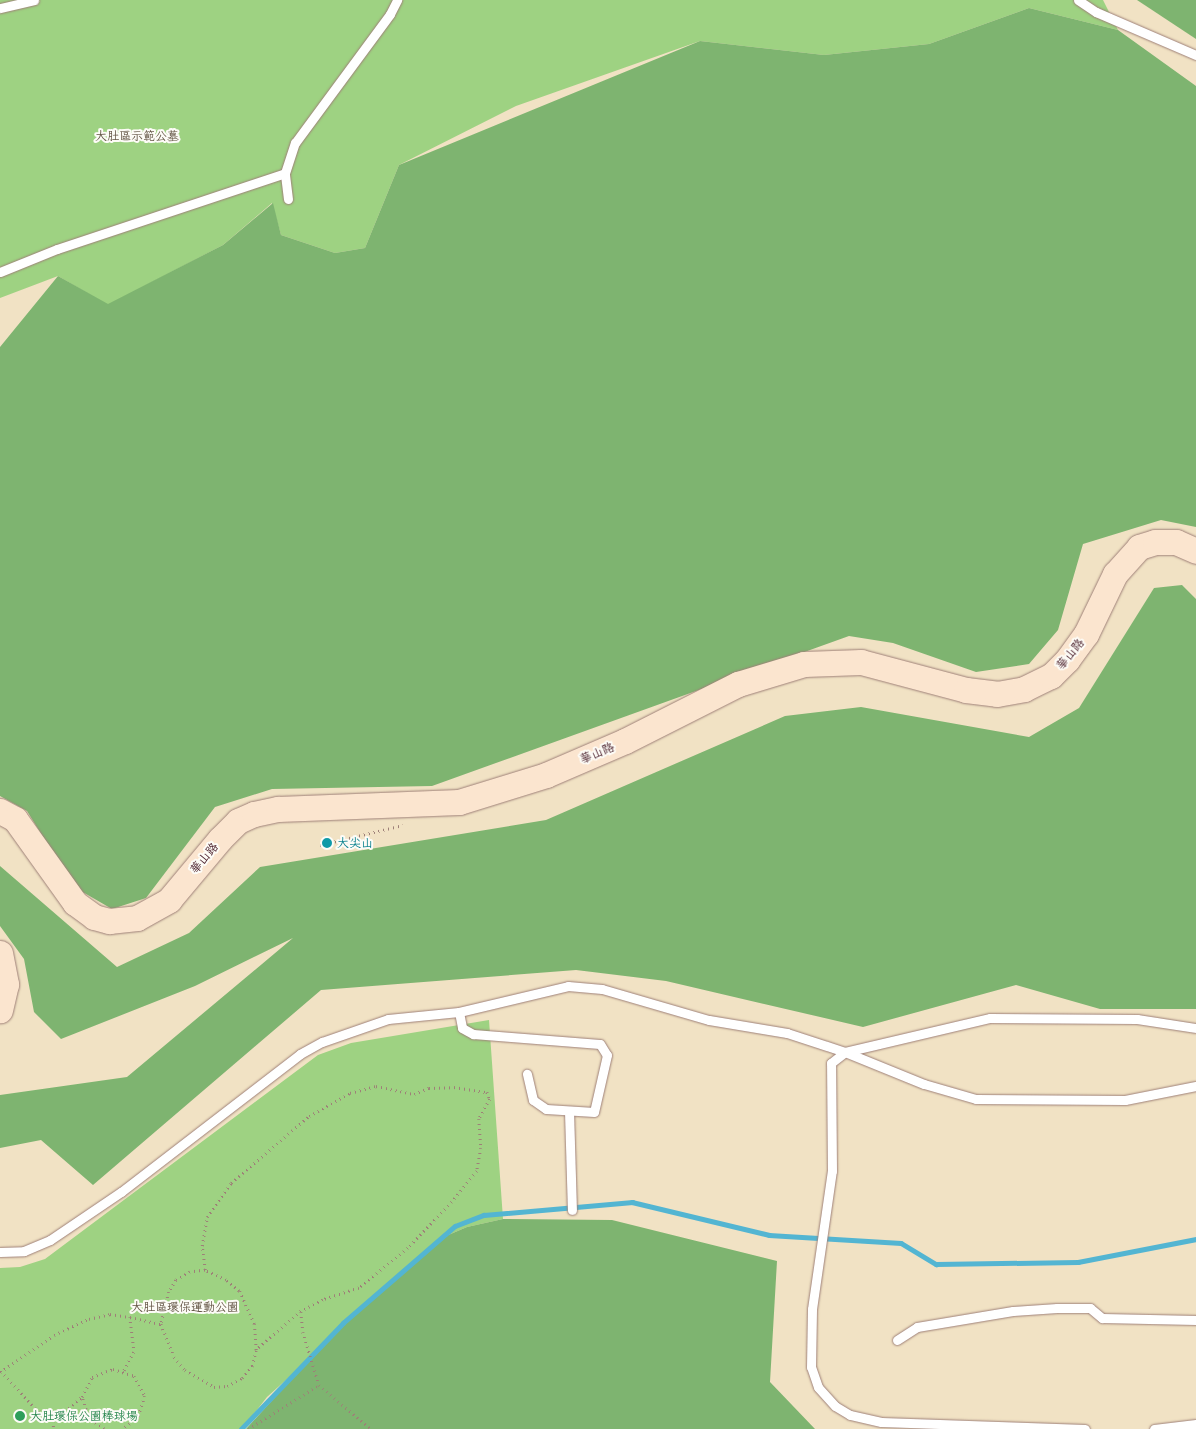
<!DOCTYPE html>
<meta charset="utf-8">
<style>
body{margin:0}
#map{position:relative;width:1196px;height:1429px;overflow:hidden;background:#f1e2c4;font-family:Delius,"LXGW WenKai TC",sans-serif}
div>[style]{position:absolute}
.green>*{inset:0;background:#9ed282}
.forest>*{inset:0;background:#7eb470}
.stream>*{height:4.5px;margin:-2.25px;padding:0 2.25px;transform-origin:2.25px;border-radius:2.25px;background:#53b5d2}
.path>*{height:2.5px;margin-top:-1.25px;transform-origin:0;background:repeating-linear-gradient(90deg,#9e8078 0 1px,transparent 0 5px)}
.roads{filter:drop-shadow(0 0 1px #9e8078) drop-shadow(0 0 1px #9e8078)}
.lane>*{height:9px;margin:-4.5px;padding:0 4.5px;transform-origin:4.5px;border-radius:4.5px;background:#fff}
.secondary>*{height:25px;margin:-12.5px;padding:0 12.5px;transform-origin:12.5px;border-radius:12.5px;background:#fbe5cf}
.dots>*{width:14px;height:14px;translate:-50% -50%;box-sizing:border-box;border:2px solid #fdfcf7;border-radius:50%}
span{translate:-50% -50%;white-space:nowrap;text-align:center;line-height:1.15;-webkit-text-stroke:4px #fdfcf7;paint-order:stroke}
.park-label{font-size:12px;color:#635545}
.street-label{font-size:12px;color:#4a1f2b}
.culture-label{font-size:12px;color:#0d838f}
.left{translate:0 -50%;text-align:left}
.leisure-label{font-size:12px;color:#27864d}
</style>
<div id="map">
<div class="green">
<div style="clip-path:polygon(0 0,1103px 0,1118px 30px,1029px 8px,929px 44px,824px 55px,700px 41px,516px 106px,399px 165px,365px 248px,335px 253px,281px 235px,272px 203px,223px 245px,108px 305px,58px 276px,0 298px)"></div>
<div style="clip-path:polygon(489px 1020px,503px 1219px,467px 1227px,446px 1236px,267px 1397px,242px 1429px,0 1429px,0 1268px,20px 1267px,45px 1259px,318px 1055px,351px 1043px)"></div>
</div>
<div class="forest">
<div style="clip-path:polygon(1137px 0,1196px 0,1196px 39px,1140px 2px)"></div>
<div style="clip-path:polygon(1029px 8px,1118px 30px,1196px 86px,1196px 527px,1161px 520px,1083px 544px,1058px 630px,1029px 664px,976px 672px,893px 643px,849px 636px,432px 786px,272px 789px,215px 807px,146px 898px,112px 909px,74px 887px,27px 811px,0 796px,0 347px,58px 276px,108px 304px,223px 245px,273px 203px,281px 235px,335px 253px,365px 248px,399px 165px,700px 41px,824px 55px,929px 44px)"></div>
<div style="clip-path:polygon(1182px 585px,1196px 599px,1196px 1009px,1100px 1009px,1016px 985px,863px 1027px,666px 981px,576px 970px,321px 990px,93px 1185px,41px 1140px,0 1148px,0 1095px,127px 1077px,293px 938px,195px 986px,61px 1039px,34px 1012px,24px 959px,0 926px,0 866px,117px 967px,189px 933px,260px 867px,546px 820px,785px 716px,861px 707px,1029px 737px,1079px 708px,1154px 588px)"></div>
<div style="clip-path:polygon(503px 1219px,612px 1220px,777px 1261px,770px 1382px,815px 1429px,246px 1429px,332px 1335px,446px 1236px,467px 1227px)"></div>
</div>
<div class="stream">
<div style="left:241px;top:1429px;width:147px;rotate:-46.1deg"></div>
<div style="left:343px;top:1323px;width:148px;rotate:-40.9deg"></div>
<div style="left:455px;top:1226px;width:31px;rotate:-21deg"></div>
<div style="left:484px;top:1215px;width:149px;rotate:-5deg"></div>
<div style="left:632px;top:1202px;width:141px;rotate:13.5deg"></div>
<div style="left:769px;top:1235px;width:132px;rotate:3.5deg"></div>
<div style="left:901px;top:1243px;width:41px;rotate:31deg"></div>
<div style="left:936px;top:1264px;width:142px;rotate:-0.8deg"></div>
<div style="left:1078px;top:1262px;width:120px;rotate:-11deg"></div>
</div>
<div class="path">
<div style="left:320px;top:845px;width:85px;rotate:-13.5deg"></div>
<div style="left:205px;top:1270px;width:24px;rotate:-97deg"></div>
<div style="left:202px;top:1246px;width:29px;rotate:-80deg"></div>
<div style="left:207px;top:1217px;width:42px;rotate:-54.8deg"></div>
<div style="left:231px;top:1183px;width:103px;rotate:-40.7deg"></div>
<div style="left:309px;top:1116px;width:47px;rotate:-29.3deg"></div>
<div style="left:350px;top:1093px;width:27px;rotate:-15deg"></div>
<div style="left:376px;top:1086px;width:39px;rotate:12deg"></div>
<div style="left:414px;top:1094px;width:16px;rotate:-22deg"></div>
<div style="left:429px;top:1088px;width:25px;rotate:-2deg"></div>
<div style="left:454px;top:1087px;width:33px;rotate:9deg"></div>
<div style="left:487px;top:1092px;width:8px;rotate:67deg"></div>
<div style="left:490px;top:1099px;width:23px;rotate:119deg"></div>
<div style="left:479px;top:1119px;width:29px;rotate:86deg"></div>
<div style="left:481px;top:1148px;width:23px;rotate:100deg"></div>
<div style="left:477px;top:1171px;width:40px;rotate:129deg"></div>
<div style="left:452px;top:1202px;width:64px;rotate:133.7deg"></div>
<div style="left:408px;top:1248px;width:63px;rotate:140.8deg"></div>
<div style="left:359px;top:1288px;width:38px;rotate:162deg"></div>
<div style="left:323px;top:1300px;width:25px;rotate:153deg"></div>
<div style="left:301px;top:1311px;width:60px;rotate:139.1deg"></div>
<div style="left:301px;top:1312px;width:20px;rotate:84deg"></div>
<div style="left:303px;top:1332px;width:55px;rotate:73.2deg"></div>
<div style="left:319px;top:1385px;width:68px;rotate:40.2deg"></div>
<div style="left:130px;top:1317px;width:32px;rotate:13deg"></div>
<div style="left:161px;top:1324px;width:35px;rotate:68deg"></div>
<div style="left:174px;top:1357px;width:17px;rotate:50deg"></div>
<div style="left:185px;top:1370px;width:34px;rotate:30deg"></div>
<div style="left:214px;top:1387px;width:13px;rotate:-4deg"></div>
<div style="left:227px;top:1386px;width:17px;rotate:-28deg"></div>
<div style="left:242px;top:1378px;width:16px;rotate:-50deg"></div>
<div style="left:252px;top:1366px;width:16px;rotate:-76deg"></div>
<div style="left:256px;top:1350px;width:26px;rotate:-94deg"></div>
<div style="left:254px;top:1324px;width:36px;rotate:-114deg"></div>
<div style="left:239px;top:1291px;width:17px;rotate:-140deg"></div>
<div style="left:226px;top:1280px;width:23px;rotate:-155deg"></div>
<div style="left:205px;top:1270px;width:15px;rotate:172deg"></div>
<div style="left:190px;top:1272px;width:16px;rotate:150deg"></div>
<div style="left:176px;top:1280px;width:14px;rotate:120deg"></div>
<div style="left:169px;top:1292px;width:33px;rotate:104deg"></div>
<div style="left:1px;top:1371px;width:50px;rotate:47.4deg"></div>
<div style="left:35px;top:1408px;width:22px;rotate:36deg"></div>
<div style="left:53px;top:1421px;width:8px;rotate:83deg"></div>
<div style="left:0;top:1372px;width:65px;rotate:-34.4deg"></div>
<div style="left:54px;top:1335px;width:38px;rotate:-25deg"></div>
<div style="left:89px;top:1319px;width:22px;rotate:-13deg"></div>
<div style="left:110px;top:1314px;width:20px;rotate:9deg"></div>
<div style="left:130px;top:1317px;width:35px;rotate:83deg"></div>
<div style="left:134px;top:1352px;width:21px;rotate:118deg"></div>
<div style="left:53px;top:1421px;width:38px;rotate:-40deg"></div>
<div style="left:104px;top:1429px;width:18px;rotate:-146deg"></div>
<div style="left:89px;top:1419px;width:23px;rotate:-108deg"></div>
<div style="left:82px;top:1397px;width:22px;rotate:-63deg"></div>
<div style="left:92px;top:1377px;width:22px;rotate:-21deg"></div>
<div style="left:113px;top:1369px;width:22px;rotate:18deg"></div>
<div style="left:134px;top:1376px;width:23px;rotate:61deg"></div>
<div style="left:145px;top:1396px;width:23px;rotate:108deg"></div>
<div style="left:138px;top:1418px;width:19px;rotate:144deg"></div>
<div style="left:248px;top:1429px;width:84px;rotate:-31.8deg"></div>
</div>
<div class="roads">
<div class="lane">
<div style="left:1078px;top:0;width:22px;rotate:34deg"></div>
<div style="left:1096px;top:12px;width:109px;rotate:23.3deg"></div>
<div style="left:0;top:8px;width:35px;rotate:-13deg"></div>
<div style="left:288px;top:199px;width:26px;rotate:-97deg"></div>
<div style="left:285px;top:173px;width:32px;rotate:-72deg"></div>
<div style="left:295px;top:143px;width:160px;rotate:-53.6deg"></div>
<div style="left:390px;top:14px;width:16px;rotate:-63deg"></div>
<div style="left:0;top:272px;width:61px;rotate:-22deg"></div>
<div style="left:57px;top:249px;width:240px;rotate:-18.4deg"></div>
<div style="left:459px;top:1012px;width:16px;rotate:79deg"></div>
<div style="left:462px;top:1028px;width:13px;rotate:29deg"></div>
<div style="left:473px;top:1034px;width:127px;rotate:4.5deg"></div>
<div style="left:600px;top:1044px;width:13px;rotate:58deg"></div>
<div style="left:607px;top:1055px;width:58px;rotate:102.8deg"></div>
<div style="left:594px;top:1112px;width:48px;rotate:-176.4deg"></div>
<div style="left:546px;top:1109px;width:16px;rotate:-145deg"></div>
<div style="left:533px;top:1100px;width:27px;rotate:-103deg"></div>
<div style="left:569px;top:1111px;width:99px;rotate:88.3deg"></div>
<div style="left:0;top:1252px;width:24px;rotate:-2deg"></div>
<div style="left:24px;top:1251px;width:28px;rotate:-23deg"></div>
<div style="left:50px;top:1240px;width:86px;rotate:-34.1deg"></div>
<div style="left:121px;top:1192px;width:226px;rotate:-37.6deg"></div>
<div style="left:300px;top:1054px;width:25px;rotate:-29deg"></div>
<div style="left:322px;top:1042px;width:70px;rotate:-19.2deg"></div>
<div style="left:388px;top:1019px;width:71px;rotate:-5.6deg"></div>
<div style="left:459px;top:1012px;width:112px;rotate:-13.4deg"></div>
<div style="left:568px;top:986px;width:34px;rotate:5deg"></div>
<div style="left:602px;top:989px;width:111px;rotate:16.2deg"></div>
<div style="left:709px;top:1020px;width:79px;rotate:9.5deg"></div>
<div style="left:787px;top:1033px;width:61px;rotate:18.1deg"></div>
<div style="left:845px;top:1052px;width:85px;rotate:22.1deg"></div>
<div style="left:924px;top:1084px;width:54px;rotate:16.1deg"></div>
<div style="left:976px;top:1099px;width:149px;rotate:0.4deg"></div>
<div style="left:1125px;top:1100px;width:72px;rotate:-11.2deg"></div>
<div style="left:897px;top:1340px;width:24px;rotate:-33deg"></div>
<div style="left:917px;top:1327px;width:97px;rotate:-9.5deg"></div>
<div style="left:1013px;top:1311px;width:44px;rotate:-3.9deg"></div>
<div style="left:1057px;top:1308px;width:33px"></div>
<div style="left:1090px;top:1308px;width:16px;rotate:40deg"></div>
<div style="left:1102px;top:1318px;width:94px;rotate:1.2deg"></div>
<div style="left:1085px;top:1429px;width:204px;rotate:-178deg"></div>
<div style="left:881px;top:1422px;width:32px;rotate:-167deg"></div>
<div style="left:850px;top:1415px;width:17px;rotate:-149deg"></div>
<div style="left:835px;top:1406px;width:25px;rotate:-132deg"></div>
<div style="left:818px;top:1387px;width:21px;rotate:-109deg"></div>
<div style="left:811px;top:1367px;width:58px;rotate:-89deg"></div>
<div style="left:812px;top:1309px;width:139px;rotate:-81.8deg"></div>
<div style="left:832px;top:1171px;width:108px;rotate:-90.5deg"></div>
<div style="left:831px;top:1063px;width:18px;rotate:-38deg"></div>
<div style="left:845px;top:1052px;width:149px;rotate:-13.2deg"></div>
<div style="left:990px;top:1018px;width:147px;rotate:0.4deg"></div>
<div style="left:1137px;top:1019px;width:60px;rotate:8.7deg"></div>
<div style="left:1154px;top:1429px;width:42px;rotate:-6.8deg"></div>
</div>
<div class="secondary">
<div style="left:0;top:811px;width:17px;rotate:28deg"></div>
<div style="left:15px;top:819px;width:103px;rotate:54.5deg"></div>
<div style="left:75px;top:903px;width:24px;rotate:36deg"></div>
<div style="left:94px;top:917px;width:16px;rotate:15deg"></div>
<div style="left:109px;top:921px;width:28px;rotate:-6deg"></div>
<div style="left:137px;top:918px;width:37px;rotate:-29deg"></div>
<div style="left:169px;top:900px;width:80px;rotate:-50.1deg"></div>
<div style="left:220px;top:839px;width:25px;rotate:-45deg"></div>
<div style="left:238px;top:821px;width:17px;rotate:-24deg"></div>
<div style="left:254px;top:814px;width:25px;rotate:-12deg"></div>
<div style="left:278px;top:809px;width:181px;rotate:-2.2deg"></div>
<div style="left:459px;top:802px;width:91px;rotate:-17.2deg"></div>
<div style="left:546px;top:775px;width:86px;rotate:-23.3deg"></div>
<div style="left:625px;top:741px;width:127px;rotate:-26.8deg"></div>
<div style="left:738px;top:684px;width:69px;rotate:-16.9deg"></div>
<div style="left:804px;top:664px;width:57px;rotate:-2deg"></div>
<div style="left:861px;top:662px;width:109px;rotate:14.9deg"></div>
<div style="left:966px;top:690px;width:31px;rotate:7deg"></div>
<div style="left:997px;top:694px;width:27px;rotate:-10deg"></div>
<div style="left:1024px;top:689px;width:30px;rotate:-26deg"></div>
<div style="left:1051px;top:676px;width:23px;rotate:-45deg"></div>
<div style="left:1067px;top:660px;width:32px;rotate:-54deg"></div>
<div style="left:1086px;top:634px;width:67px;rotate:-64.2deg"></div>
<div style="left:1115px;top:574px;width:36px;rotate:-48deg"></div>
<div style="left:1139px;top:547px;width:17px;rotate:-17deg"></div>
<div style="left:1155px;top:542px;width:21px"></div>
<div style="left:1176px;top:542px;width:22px;rotate:24deg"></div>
<div style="left:0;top:953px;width:32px;rotate:79deg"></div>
<div style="left:6px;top:984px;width:27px;rotate:103deg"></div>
</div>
</div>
<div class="dots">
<div style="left:327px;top:843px;background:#0f9aa8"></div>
<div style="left:20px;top:1416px;background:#2e9e5b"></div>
</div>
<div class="park-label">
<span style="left:137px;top:136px">大肚區示範公墓</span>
<span style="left:185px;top:1307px">大肚區環保運動公園</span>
</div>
<div class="street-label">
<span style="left:1070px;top:654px;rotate:-51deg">華山路</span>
<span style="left:597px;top:753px;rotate:-23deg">華山路</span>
<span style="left:204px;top:858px;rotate:-50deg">華山路</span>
</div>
<div class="culture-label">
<span class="left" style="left:337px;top:843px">大尖山</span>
</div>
<div class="leisure-label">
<span class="left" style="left:30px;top:1416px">大肚環保公園棒球場</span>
</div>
</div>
